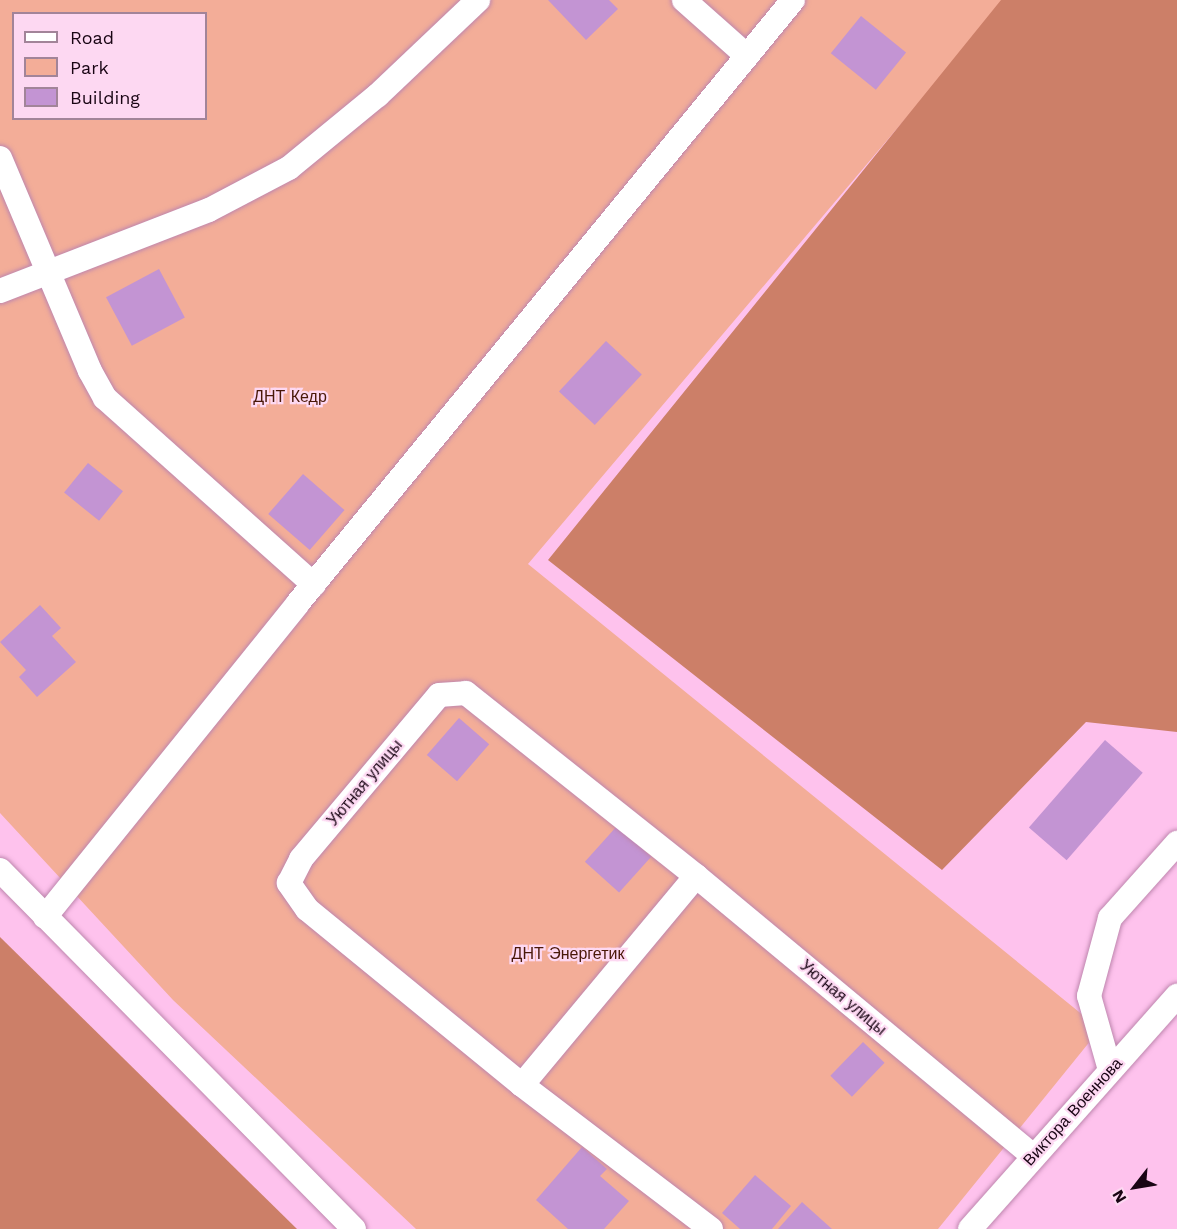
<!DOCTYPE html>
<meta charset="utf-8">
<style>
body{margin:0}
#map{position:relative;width:1177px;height:1229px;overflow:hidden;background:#fec2ed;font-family:"Work Sans",sans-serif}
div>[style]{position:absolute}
.green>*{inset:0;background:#f3ad98}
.forest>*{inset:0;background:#cc7f68}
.building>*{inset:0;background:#c394d3;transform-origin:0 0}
.roads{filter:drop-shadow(0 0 2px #be86ae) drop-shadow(0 0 2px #be86ae)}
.minor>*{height:24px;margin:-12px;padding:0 12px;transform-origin:12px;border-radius:12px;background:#fff}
span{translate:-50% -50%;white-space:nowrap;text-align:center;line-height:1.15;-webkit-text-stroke:4.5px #fdd8f2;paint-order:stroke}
.park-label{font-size:16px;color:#491808}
.street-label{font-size:16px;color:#190514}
.legend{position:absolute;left:12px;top:12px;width:195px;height:108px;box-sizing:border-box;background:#fdd8f2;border:2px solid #a28499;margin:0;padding:8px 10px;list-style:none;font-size:18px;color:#190514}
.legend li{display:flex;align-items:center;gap:12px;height:30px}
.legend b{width:30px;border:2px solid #a28499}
.north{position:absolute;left:1105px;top:1157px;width:60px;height:60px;-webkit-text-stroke:4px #fdd8f2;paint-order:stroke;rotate:239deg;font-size:16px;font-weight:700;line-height:24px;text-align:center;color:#190514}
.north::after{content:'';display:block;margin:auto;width:21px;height:27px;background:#190514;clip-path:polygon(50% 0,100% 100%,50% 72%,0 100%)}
</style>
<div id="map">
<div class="green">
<div style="clip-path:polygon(evenodd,0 0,1006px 0,528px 564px,1100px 1029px,938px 1229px,416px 1229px,173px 1000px,0 813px,0 0,14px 14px,206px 14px,206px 118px,14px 118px,14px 14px)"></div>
</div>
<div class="forest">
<div style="clip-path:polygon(1001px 0,1177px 0,1177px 732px,1086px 722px,942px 870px,548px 560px)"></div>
<div style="clip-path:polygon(0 937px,297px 1229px,0 1229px)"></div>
</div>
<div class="building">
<div style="clip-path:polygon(548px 0,609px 0,618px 9px,586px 40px)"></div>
<div style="left:861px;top:16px;width:58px;height:48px;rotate:39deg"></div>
<div style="left:159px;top:269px;width:55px;height:60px;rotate:62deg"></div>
<div style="left:606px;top:341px;width:49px;height:69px;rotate:43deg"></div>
<div style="left:88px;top:463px;width:45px;height:38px;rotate:39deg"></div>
<div style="left:303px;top:474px;width:55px;height:53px;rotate:41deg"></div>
<div style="clip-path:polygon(40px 605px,61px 628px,52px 636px,76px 662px,37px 697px,19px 677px,26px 670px,0 642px)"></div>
<div style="left:459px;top:718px;width:40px;height:49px;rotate:41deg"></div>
<div style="left:1105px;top:740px;width:50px;height:116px;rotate:41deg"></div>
<div style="left:617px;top:826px;width:46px;height:48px;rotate:42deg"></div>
<div style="left:863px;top:1042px;width:30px;height:47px;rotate:44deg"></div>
<div style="clip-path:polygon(582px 1147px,607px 1169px,600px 1176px,629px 1201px,604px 1229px,568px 1229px,536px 1200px)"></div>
<div style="clip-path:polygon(755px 1175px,791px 1206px,772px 1229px,740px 1229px,722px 1213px)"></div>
<div style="clip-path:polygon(802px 1202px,832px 1229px,778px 1229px)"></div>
</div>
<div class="roads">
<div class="minor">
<div style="left:684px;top:0;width:84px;rotate:41.6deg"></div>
<div style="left:0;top:158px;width:231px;rotate:67.1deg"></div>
<div style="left:90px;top:371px;width:31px;rotate:61deg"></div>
<div style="left:105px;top:398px;width:280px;rotate:41.8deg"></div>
<div style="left:0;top:291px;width:224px;rotate:-21.2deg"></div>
<div style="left:209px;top:210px;width:90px;rotate:-27.7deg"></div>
<div style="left:289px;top:168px;width:115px;rotate:-39.4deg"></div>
<div style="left:378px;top:95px;width:138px;rotate:-43.5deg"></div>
<div style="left:0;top:870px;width:504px;rotate:45.4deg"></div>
<div style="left:45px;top:917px;width:403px;rotate:-51.1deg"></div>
<div style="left:298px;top:603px;width:780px;rotate:-50.62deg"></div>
<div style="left:1110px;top:1070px;width:77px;rotate:-105.8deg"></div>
<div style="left:1089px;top:996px;width:81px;rotate:-74.9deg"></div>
<div style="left:1110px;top:918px;width:101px;rotate:-48.2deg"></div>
<div style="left:522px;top:1085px;width:272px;rotate:-50.2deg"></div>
<div style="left:711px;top:1229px;width:238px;rotate:-142.7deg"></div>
<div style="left:522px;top:1085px;width:278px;rotate:-140.7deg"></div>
<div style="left:307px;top:909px;width:32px;rotate:-125deg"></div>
<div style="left:289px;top:883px;width:27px;rotate:-63deg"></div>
<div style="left:301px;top:859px;width:214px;rotate:-49.9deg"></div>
<div style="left:439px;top:695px;width:27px;rotate:-4deg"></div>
<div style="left:466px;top:693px;width:294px;rotate:38.5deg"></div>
<div style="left:696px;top:876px;width:438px;rotate:39.7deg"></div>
<div style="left:970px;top:1229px;width:312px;rotate:-48.4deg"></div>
</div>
</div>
<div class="park-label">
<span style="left:290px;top:397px">ДНТ Кедр</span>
<span style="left:568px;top:954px">ДНТ Энергетик</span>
</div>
<div class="street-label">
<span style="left:365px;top:783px;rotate:-50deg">Уютная улицы</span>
<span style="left:843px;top:998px;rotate:40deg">Уютная улицы</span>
<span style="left:1073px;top:1112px;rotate:-48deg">Виктора Военнова</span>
</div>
<ul class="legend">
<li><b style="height:8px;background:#fff"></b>Road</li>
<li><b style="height:16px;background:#f3ad98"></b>Park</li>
<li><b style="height:16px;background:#c394d3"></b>Building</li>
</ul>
<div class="north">N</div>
</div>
